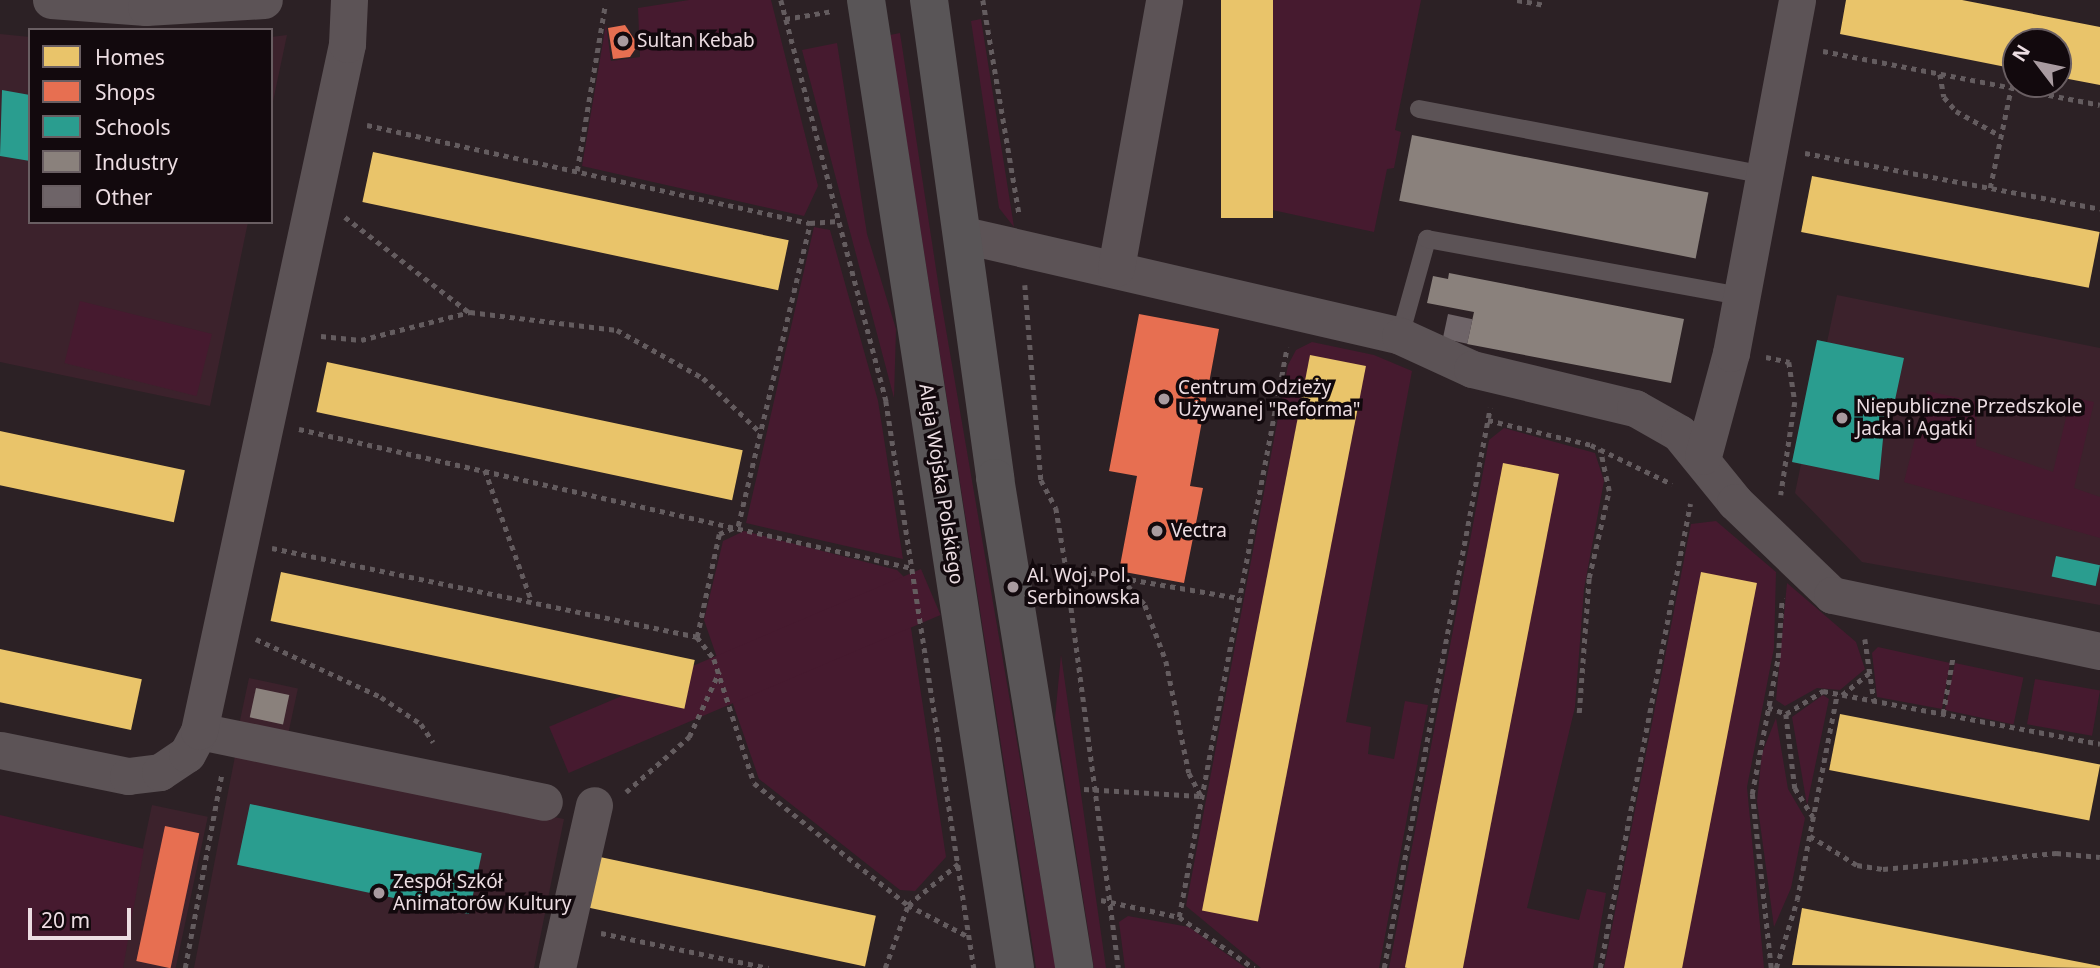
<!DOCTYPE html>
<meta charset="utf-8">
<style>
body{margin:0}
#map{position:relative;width:2100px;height:968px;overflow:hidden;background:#2c2125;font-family:"Noto Sans",sans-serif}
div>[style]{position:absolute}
.built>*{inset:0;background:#3c222c;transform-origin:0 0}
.green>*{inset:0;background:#461a2f;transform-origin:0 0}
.homes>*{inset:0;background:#e9c46a;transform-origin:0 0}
.shops>*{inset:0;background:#e76f51;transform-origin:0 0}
.schools>*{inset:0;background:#2a9d8f;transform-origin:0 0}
.industry>*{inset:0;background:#8a817c;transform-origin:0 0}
.building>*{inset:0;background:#6e6468;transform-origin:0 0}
.path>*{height:4.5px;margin-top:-2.25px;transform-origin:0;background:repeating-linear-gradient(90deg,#645c5f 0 5px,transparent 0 10px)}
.service>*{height:18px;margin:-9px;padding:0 9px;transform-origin:9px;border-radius:9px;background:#5c5356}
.minor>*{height:37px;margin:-18.5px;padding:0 18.5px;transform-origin:18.5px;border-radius:18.5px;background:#5c5356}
.secondary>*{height:38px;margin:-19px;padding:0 19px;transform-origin:19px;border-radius:19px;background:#595557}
.dots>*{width:19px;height:19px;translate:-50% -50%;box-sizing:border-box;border:4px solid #12090d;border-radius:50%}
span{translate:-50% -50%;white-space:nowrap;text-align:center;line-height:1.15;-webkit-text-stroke:7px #12090d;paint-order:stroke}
.poi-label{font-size:19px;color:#ecdde2}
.left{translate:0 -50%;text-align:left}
.street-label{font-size:19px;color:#ecdde2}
.legend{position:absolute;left:28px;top:28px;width:245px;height:196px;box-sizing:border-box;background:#12090d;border:2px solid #695e62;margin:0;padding:9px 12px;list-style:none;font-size:21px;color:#ecdde2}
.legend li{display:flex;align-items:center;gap:14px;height:35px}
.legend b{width:35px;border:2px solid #695e62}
.north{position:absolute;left:2002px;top:28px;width:70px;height:70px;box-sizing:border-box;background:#12090d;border:2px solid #695e62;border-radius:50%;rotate:302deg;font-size:19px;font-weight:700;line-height:28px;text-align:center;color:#ecdde2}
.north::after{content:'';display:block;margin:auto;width:24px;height:32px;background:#a99ba0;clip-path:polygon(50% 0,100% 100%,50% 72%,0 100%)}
.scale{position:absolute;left:28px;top:908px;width:103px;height:32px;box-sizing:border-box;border:4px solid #ecdde2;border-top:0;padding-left:9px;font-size:21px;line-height:24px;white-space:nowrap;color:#ecdde2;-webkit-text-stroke:5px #12090d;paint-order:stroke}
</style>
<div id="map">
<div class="built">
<div style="clip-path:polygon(0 34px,30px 37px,30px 222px,248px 222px,210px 406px,0 362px)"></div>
<div style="clip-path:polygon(287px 35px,271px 111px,271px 37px)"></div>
<div style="clip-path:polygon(1837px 295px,2100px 348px,2100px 605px,1862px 562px,1795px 493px,1801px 464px,1792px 462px,1817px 340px,1827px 342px)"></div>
<div style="left:249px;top:678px;width:50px;height:47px;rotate:12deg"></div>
<div style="clip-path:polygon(236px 751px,564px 819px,534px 968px,194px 968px)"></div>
<div style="left:152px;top:805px;width:57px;height:166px;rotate:12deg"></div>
</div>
<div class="green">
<div style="clip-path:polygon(689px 0,771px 0,818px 186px,804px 216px,582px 166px,606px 24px,611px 61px,640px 57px,638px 8px)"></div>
<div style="clip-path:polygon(1273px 0,1421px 0,1395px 130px,1401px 132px,1394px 168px,1387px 169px,1374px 232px,1235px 202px)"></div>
<div style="clip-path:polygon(981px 19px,1014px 227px,999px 208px,971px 21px)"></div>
<div style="clip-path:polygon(900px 33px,940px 295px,1056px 968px,1036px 968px,890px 35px)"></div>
<div style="clip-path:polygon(837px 43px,867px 234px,896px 329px,894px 398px,802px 50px)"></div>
<div style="clip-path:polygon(814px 227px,830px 230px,878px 401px,903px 559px,746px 523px)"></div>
<div style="left:80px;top:301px;width:136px;height:64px;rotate:14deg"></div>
<div style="clip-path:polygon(1312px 342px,1374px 355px,1412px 371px,1346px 722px,1371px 727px,1368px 754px,1394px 759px,1405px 701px,1428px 705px,1379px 968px,1261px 968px,1186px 906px,1288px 365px,1296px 350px)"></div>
<div style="clip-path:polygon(1927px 391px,1977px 402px,1976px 446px,2053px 472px,2071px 397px,2094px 402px,2074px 488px,2100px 497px,2100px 538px,1904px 482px)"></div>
<div style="clip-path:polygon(1504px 428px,1595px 453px,1604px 481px,1584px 589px,1575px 707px,1527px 908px,1579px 920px,1587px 889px,1606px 893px,1593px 968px,1389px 968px,1489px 440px)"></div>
<div style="clip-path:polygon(1716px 521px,1776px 572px,1774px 648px,1747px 787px,1764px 968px,1604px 968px,1691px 524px)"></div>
<div style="clip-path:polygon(744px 531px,897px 570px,903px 576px,946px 857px,915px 891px,900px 890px,759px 779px,704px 620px,723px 541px)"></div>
<div style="left:921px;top:569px;width:50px;height:404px;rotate:67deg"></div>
<div style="clip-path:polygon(1787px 583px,1856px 642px,1865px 669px,1840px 690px,1817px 688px,1785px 706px,1776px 700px)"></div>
<div style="clip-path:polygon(1878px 647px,1950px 663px,1942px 709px,1877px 697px,1872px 653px)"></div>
<div style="clip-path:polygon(1061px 655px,1106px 968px,1094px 968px,1055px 718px)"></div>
<div style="left:1955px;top:663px;width:70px;height:48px;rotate:12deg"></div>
<div style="left:2035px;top:679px;width:66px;height:46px;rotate:10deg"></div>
<div style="clip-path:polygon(1823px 695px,1829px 699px,1807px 805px,1792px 717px)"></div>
<div style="clip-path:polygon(1776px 718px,1788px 789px,1805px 818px,1791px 888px,1774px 927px,1757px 801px,1762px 753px)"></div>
<div style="clip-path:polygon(0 815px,144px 849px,123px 968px,0 968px)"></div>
<div style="clip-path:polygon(1128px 916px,1189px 927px,1246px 968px,1125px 968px,1119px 922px)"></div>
</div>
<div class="homes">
<div style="left:1221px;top:0;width:52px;height:218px"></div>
<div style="clip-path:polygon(1846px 0,1962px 0,2100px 27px,2100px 85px,2058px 77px,2058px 42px,2016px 42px,2016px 69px,1840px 34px)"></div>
<div style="left:373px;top:152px;width:425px;height:51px;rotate:12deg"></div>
<div style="left:1812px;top:176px;width:293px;height:57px;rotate:11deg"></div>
<div style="left:1310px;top:355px;width:57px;height:566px;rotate:11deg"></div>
<div style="left:327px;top:362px;width:425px;height:51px;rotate:12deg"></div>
<div style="left:0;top:431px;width:189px;height:53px;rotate:12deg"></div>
<div style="left:1503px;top:463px;width:57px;height:514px;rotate:11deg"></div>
<div style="left:281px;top:572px;width:423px;height:50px;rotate:12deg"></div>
<div style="left:1701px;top:572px;width:57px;height:404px;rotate:11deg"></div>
<div style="left:0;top:649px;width:145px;height:52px;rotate:12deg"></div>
<div style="left:1840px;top:714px;width:265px;height:57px;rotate:11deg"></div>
<div style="left:600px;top:857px;width:282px;height:52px;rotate:12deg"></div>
<div style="clip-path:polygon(1802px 908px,2100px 966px,2100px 968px,1792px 965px)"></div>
</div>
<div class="shops">
<div style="clip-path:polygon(625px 25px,638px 45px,630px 57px,613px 59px,608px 28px)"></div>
<div style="clip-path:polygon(1139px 314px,1219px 329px,1190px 486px,1203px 488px,1184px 583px,1119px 571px,1137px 476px,1109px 471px)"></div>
<div style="left:165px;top:826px;width:35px;height:138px;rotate:12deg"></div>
</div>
<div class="schools">
<div style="clip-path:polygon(2px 90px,30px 95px,30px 161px,0 156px)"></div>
<div style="clip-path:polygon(1817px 340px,1904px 358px,1895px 400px,1887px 398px,1879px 480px,1792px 462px)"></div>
<div style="left:2056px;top:556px;width:45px;height:21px;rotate:12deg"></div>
<div style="left:250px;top:804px;width:237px;height:62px;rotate:12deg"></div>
</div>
<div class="industry">
<div style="left:1412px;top:135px;width:302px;height:67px;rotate:11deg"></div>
<div style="clip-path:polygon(1449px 273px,1684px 319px,1671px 383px,1467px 344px,1474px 312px,1427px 303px,1433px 276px,1448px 279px)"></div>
<div style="left:256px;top:688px;width:34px;height:30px;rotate:12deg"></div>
</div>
<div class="building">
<div style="left:1448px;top:314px;width:25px;height:25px;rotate:12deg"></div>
</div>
<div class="path">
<div style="left:781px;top:0;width:415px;rotate:75.3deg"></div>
<div style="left:886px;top:401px;width:574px;rotate:81.18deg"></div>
<div style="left:983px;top:0;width:216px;rotate:80.4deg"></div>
<div style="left:1517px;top:0;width:27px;rotate:10deg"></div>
<div style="left:785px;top:19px;width:49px;rotate:-9.5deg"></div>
<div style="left:1823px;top:51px;width:282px;rotate:11deg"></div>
<div style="left:1940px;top:74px;width:23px;rotate:80deg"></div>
<div style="left:1944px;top:97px;width:18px;rotate:49deg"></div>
<div style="left:1956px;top:111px;width:51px;rotate:29.1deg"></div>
<div style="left:367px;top:125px;width:454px;rotate:12.5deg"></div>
<div style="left:810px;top:223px;width:28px;rotate:-4deg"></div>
<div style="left:1805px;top:153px;width:300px;rotate:10.7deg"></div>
<div style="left:577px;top:171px;width:167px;rotate:-80.4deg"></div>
<div style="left:1990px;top:188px;width:102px;rotate:-78.1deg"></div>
<div style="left:345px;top:217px;width:156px;rotate:37.5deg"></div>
<div style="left:1025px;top:285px;width:196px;rotate:85.3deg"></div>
<div style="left:1041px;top:480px;width:32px;rotate:62deg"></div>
<div style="left:1056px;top:508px;width:61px;rotate:80.5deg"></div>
<div style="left:1066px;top:568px;width:403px;rotate:82.5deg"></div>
<div style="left:321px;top:336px;width:40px;rotate:5.7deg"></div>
<div style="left:361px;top:340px;width:113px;rotate:-14.4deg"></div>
<div style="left:470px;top:312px;width:148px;rotate:7deg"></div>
<div style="left:617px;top:330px;width:98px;rotate:29.2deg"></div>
<div style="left:703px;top:378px;width:79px;rotate:43.5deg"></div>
<div style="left:1766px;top:357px;width:24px;rotate:12deg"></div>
<div style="left:1789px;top:362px;width:40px;rotate:81.5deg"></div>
<div style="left:1795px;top:402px;width:94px;rotate:98.6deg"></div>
<div style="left:1488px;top:420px;width:106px;rotate:13.6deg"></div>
<div style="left:1591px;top:445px;width:90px;rotate:25.7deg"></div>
<div style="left:299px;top:429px;width:629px;rotate:12.78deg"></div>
<div style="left:485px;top:470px;width:140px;rotate:70.4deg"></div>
<div style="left:272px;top:548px;width:434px;rotate:11.8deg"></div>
<div style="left:697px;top:637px;width:28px;rotate:52deg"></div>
<div style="left:714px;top:659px;width:130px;rotate:72.1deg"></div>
<div style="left:754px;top:783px;width:196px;rotate:38.4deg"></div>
<div style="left:908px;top:905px;width:69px;rotate:27.7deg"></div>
<div style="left:1052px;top:566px;width:191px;rotate:9.7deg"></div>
<div style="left:1121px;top:578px;width:36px;rotate:48deg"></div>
<div style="left:1145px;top:605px;width:60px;rotate:69.4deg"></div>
<div style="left:1166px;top:661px;width:114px;rotate:78.4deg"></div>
<div style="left:1189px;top:773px;width:26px;rotate:62deg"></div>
<div style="left:697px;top:637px;width:105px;rotate:-77.9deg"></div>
<div style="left:719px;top:534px;width:21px;rotate:-23deg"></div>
<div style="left:738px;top:526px;width:311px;rotate:-76.6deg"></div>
<div style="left:256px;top:639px;width:138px;rotate:24.9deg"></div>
<div style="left:381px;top:697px;width:48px;rotate:34deg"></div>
<div style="left:421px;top:724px;width:22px;rotate:56deg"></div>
<div style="left:1865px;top:639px;width:63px;rotate:81.7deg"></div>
<div style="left:1842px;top:695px;width:35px;rotate:-39deg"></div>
<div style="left:1768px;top:707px;width:19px;rotate:21deg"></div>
<div style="left:1786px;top:714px;width:75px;rotate:83.1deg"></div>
<div style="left:1795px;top:788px;width:34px;rotate:58deg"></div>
<div style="left:1579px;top:713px;width:135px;rotate:-85.8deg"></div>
<div style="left:1589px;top:578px;width:89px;rotate:-77.1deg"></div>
<div style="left:1609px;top:491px;width:43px;rotate:-102.1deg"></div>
<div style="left:1786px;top:714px;width:44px;rotate:-31.9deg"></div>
<div style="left:1823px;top:691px;width:282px;rotate:10.8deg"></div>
<div style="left:1943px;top:714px;width:59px;rotate:-80.2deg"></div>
<div style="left:1084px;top:789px;width:116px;rotate:3.5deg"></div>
<div style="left:626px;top:792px;width:84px;rotate:-41.1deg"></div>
<div style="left:689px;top:737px;width:72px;rotate:-65.2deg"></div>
<div style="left:1810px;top:836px;width:55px;rotate:31.7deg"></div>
<div style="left:1857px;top:865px;width:26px;rotate:9deg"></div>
<div style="left:1883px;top:869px;width:174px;rotate:-5.3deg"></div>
<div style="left:2056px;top:853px;width:44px;rotate:5.2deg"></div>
<div style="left:1101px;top:900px;width:80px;rotate:12.3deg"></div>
<div style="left:1179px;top:917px;width:91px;rotate:34.2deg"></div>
<div style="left:1179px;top:917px;width:580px;rotate:-79.27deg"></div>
<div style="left:601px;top:933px;width:171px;rotate:11.8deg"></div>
<div style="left:185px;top:968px;width:199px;rotate:-79.3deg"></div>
<div style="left:885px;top:968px;width:67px;rotate:-69.9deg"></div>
<div style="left:908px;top:905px;width:65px;rotate:-39.4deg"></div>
<div style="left:1384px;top:968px;width:570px;rotate:-79.28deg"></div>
<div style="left:1600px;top:968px;width:473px;rotate:-79deg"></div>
<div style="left:1771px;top:968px;width:175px;rotate:-96.2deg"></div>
<div style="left:1752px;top:794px;width:138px;rotate:-79.2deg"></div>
<div style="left:1778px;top:658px;width:60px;rotate:-86.2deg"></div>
<div style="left:1776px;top:968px;width:71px;rotate:-72.8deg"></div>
<div style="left:1797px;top:900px;width:210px;rotate:-79deg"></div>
</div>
<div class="service">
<div style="left:1419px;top:109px;width:351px;rotate:10.8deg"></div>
<div style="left:1400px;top:336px;width:101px;rotate:-74.4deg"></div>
<div style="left:1427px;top:239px;width:319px;rotate:10.3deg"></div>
</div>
<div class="minor">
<div style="left:51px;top:0;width:95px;rotate:4.2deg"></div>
<div style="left:146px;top:7px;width:118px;rotate:-3.4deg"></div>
<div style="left:964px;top:235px;width:448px;rotate:13deg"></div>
<div style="left:1400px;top:336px;width:79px;rotate:24.6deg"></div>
<div style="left:1472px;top:369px;width:168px;rotate:13.5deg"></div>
<div style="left:1635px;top:408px;width:51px;rotate:29.6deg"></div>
<div style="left:1679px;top:433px;width:89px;rotate:50.9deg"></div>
<div style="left:1735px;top:502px;width:134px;rotate:43.8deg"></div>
<div style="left:1832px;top:595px;width:274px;rotate:11.8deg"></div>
<div style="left:1116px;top:268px;width:272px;rotate:-79.8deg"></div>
<div style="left:1703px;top:456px;width:107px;rotate:-74.8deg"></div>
<div style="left:1731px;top:353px;width:359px;rotate:-79.4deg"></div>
<div style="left:199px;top:731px;width:352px;rotate:11.6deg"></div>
<div style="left:0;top:750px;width:131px;rotate:11.5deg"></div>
<div style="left:128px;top:776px;width:32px;rotate:-7deg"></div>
<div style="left:160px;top:772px;width:32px;rotate:-34deg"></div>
<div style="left:187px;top:754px;width:26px;rotate:-62deg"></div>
<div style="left:199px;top:731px;width:703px;rotate:-77.84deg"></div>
<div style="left:347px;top:44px;width:44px;rotate:-87.4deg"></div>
<div style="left:557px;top:968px;width:167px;rotate:-77.2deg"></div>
</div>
<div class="secondary">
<div style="left:866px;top:0;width:979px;rotate:81.25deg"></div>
<div style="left:929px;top:0;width:483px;rotate:82.1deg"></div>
<div style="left:995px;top:478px;width:496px;rotate:80.8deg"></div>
</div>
<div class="dots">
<div style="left:623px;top:41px;background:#a99ba0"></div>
<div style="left:1164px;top:399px;background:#a99ba0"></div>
<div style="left:1842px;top:418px;background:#a99ba0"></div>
<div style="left:1157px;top:531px;background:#a99ba0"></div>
<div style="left:1013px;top:587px;background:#a99ba0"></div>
<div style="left:379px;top:893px;background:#a99ba0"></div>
</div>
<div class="poi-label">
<span class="left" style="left:637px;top:41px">Sultan Kebab</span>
<span class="left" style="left:1178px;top:399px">Centrum Odzieży<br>Używanej "Reforma"</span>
<span class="left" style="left:1856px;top:418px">Niepubliczne Przedszkole<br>Jacka i Agatki</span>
<span class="left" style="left:1171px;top:531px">Vectra</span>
<span class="left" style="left:1027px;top:587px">Al. Woj. Pol.<br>Serbinowska</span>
<span class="left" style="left:393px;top:893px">Zespół Szkół<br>Animatorów Kultury</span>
</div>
<div class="street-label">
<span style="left:941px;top:484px;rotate:81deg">Aleja Wojska Polskiego</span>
</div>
<ul class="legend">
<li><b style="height:19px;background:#e9c46a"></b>Homes</li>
<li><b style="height:19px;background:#e76f51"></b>Shops</li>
<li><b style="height:19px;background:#2a9d8f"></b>Schools</li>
<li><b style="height:19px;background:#8a817c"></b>Industry</li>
<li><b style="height:19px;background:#6e6468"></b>Other</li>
</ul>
<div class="north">N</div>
<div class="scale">20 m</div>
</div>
